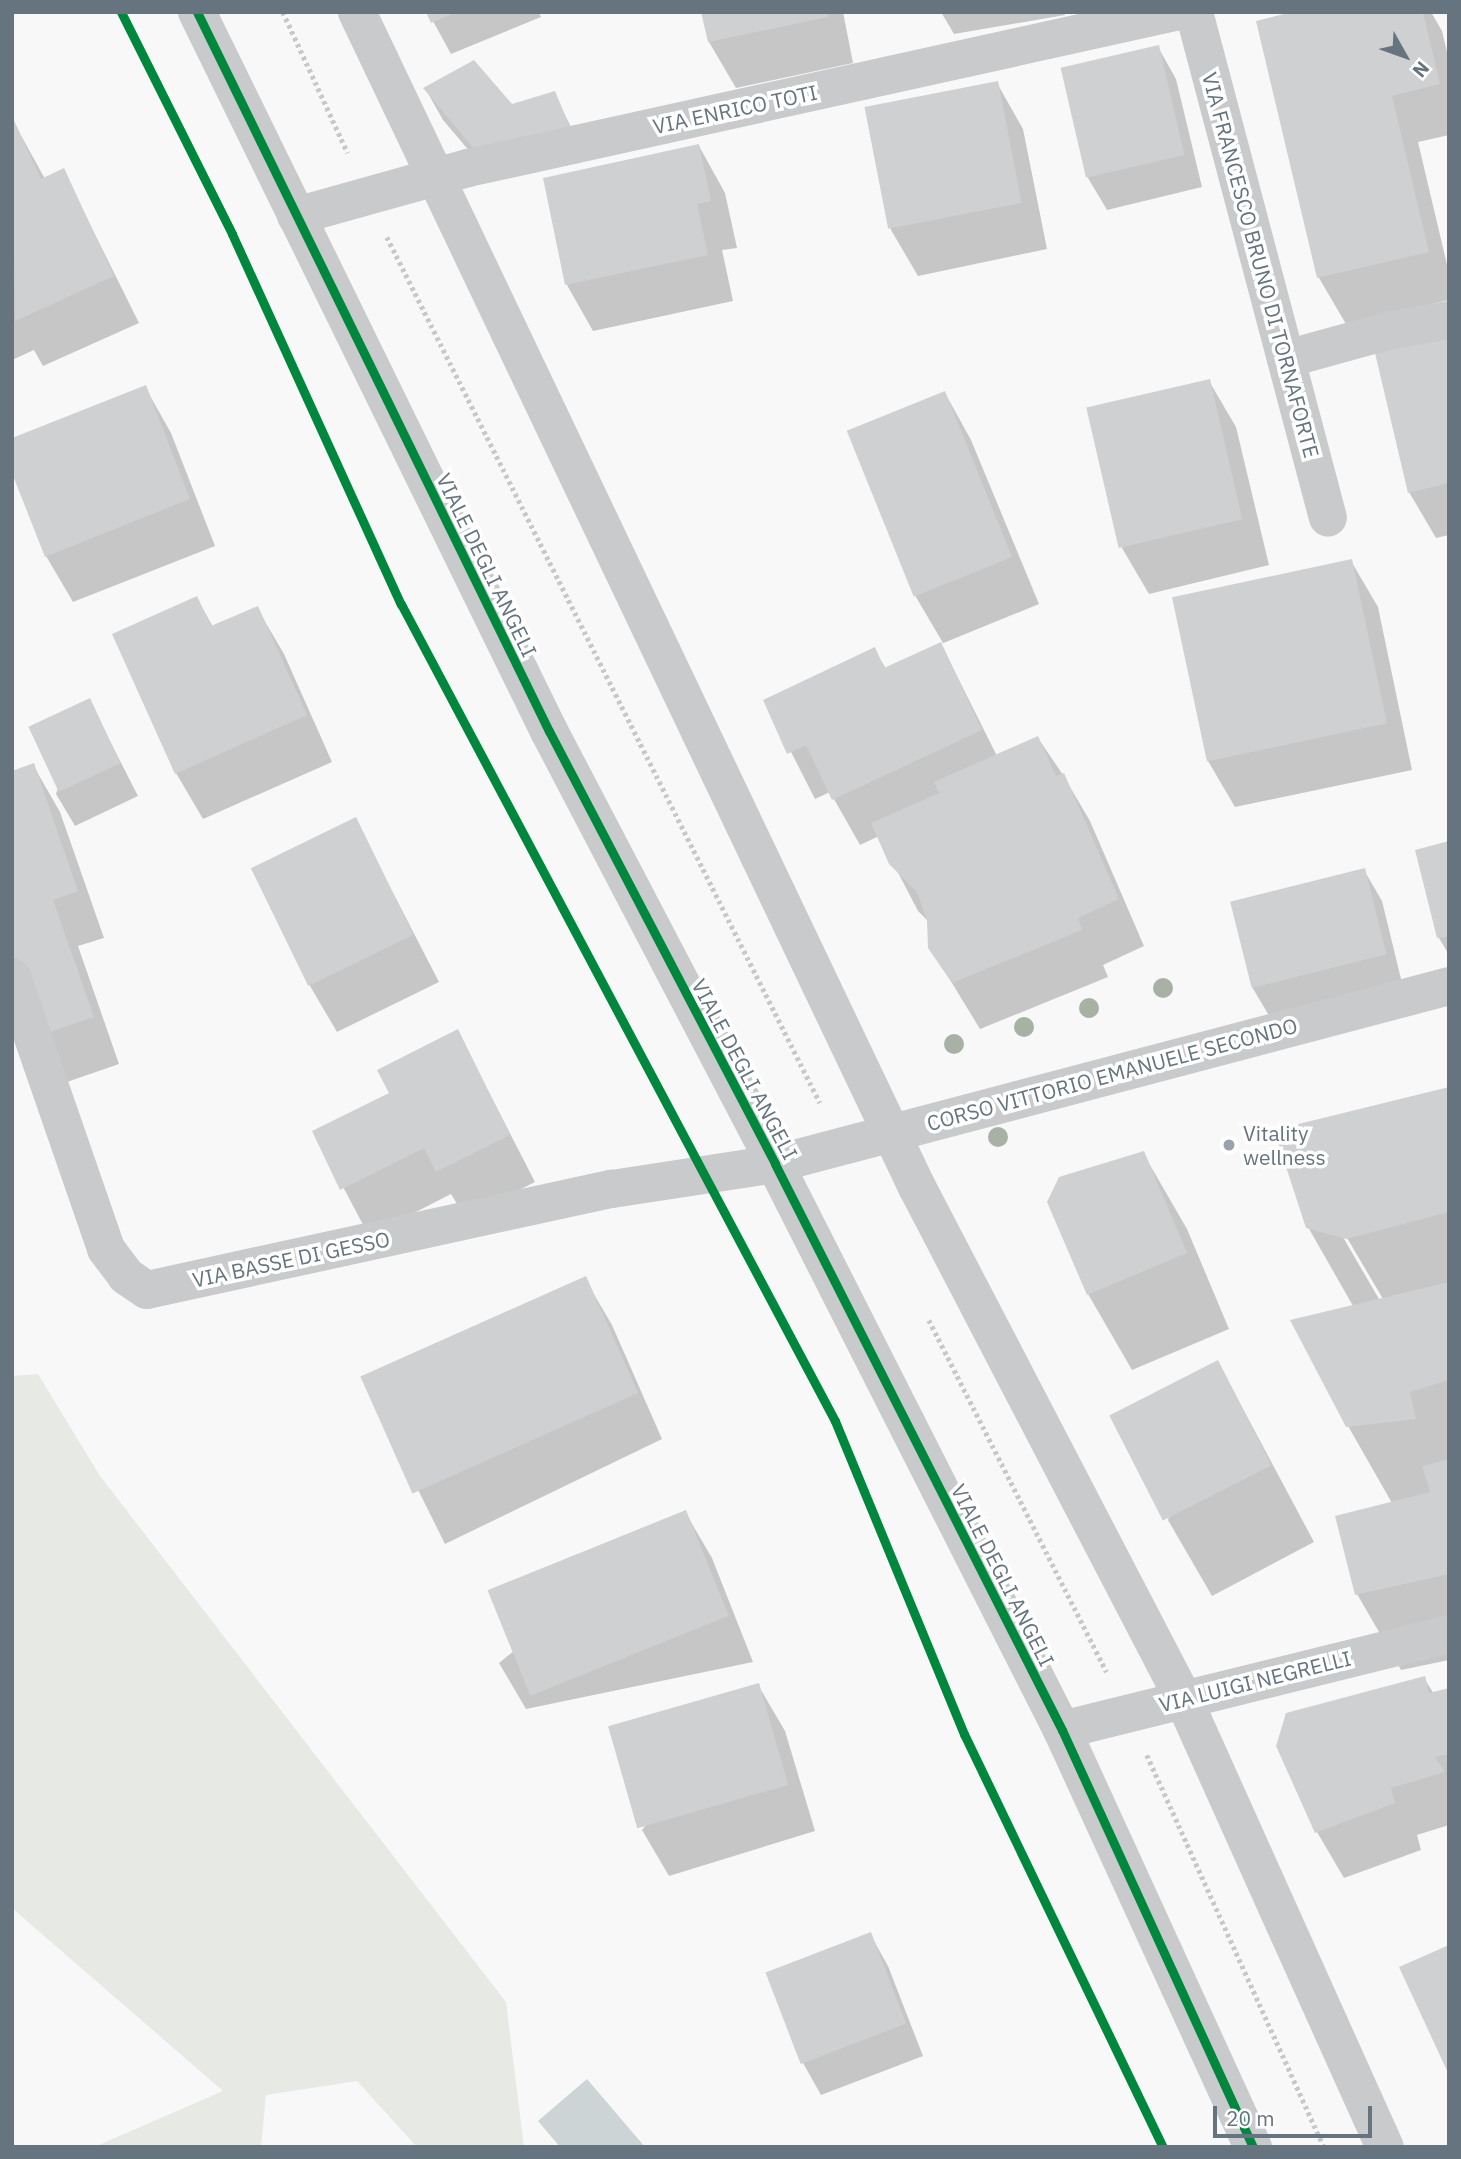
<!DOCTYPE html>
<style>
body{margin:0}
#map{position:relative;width:1461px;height:2159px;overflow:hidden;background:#f8f8f8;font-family:"IBM Plex Sans",sans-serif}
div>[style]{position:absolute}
.green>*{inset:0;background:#e7e9e5}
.water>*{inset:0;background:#cdd4d6}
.shadow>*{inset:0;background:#0003}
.building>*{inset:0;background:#cfd0d1;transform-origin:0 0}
.path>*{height:4.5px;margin-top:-2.25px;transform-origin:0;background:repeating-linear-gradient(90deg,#c7c8c9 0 3.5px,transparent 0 7px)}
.minor>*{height:38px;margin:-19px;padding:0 19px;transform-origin:19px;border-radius:19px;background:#c9cacb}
.cycleway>*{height:9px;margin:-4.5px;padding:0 4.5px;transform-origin:4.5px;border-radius:4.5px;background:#00873e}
.trees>*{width:20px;height:20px;margin:-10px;border-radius:50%;background:#a9b1a7}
.dots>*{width:19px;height:19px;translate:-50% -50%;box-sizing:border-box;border:4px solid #fff;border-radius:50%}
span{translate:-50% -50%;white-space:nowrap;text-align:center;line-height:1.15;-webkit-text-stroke:7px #fff;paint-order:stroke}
.street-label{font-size:21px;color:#66747f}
.poi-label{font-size:21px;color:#66747f}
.left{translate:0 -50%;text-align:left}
.frame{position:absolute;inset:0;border:14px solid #66747f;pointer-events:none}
.north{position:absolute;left:1370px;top:21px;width:70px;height:70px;-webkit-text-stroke:5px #fff;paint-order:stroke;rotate:130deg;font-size:19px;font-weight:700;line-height:28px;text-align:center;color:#66747f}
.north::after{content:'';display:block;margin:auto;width:24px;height:32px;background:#66747f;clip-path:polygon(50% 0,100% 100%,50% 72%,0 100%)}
.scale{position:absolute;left:1213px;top:2106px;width:159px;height:32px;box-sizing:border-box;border:4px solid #66747f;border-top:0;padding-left:9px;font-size:21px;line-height:24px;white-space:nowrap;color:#66747f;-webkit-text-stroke:5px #fff;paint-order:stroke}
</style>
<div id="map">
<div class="green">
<div style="clip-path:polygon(38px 1374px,100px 1476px,506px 2002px,524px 2147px,417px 2147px,357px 2081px,266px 2095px,261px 2147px,94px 2147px,223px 2091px,12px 1908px,12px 1376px)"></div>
</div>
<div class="water">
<div style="clip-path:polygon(587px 2079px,645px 2147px,560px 2147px,538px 2121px)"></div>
</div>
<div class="shadow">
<div style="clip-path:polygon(428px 12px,539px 12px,541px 17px,451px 54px)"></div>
<div style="clip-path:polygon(703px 12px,843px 12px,853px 63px,736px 88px,709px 42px)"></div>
<div style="clip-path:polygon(941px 12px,1064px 12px,1065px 15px,954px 34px)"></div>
<div style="clip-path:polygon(1300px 12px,1431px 12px,1442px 31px,1449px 60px,1449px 135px,1418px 142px,1449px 273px,1449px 300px,1346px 324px,1319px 278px,1258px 22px)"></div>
<div style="clip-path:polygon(1158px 47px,1176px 79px,1202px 187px,1107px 210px,1088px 178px)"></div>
<div style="clip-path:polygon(997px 83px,1023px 129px,1047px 249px,918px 276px,891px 230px,867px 109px)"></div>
<div style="clip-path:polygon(425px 88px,512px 106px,554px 93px,587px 159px,494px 180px,443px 120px)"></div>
<div style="clip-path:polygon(12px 119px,45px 179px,63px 170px,139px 323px,43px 366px,34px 350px,12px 360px)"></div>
<div style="clip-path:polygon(699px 146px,725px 193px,737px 248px,722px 250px,733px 301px,593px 331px,567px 285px,545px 179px)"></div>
<div style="clip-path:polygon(1449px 337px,1449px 535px,1436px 538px,1409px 492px)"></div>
<div style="clip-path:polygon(1209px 381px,1236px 427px,1269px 565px,1149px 594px,1122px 548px)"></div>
<div style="clip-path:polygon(145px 387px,171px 433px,215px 546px,73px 602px,46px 556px)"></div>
<div style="clip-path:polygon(945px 393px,971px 440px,1039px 604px,941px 644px,997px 756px,1038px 738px,1063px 775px,1090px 821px,1144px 946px,1103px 965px,1108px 977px,980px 1029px,930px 947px,929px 922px,918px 911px,879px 836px,860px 845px,830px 792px,815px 799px,765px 701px,875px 650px,886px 669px,943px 643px,916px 597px)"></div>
<div style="clip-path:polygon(1351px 561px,1378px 607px,1412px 770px,1235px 807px,1208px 761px)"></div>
<div style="clip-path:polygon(197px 598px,213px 627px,257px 608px,284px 654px,332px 762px,203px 819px,176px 773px)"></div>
<div style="clip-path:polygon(89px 700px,138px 796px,75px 826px,56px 794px)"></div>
<div style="clip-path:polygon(33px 765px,60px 812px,104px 938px,78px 946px,119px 1064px,67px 1082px,40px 1036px)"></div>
<div style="clip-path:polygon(355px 819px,439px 982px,337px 1032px,310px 986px)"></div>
<div style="clip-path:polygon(1449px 843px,1449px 955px,1439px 938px,1417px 851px)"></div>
<div style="clip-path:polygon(1364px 870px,1382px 901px,1403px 987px,1271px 1019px,1252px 987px)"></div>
<div style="clip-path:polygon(458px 1032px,535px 1182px,465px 1217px,451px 1194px,369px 1236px,314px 1132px,391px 1094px)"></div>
<div style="clip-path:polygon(evenodd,1449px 1089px,1449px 1660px,1401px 1670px,1357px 1594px,1392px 1503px,1348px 1426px,1353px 1306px,1308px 1227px,1449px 1089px,1343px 1231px,1383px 1299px,1379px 1299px,1340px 1232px,1343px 1231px)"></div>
<div style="clip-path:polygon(1143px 1153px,1187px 1229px,1229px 1329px,1132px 1370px,1088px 1294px)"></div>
<div style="clip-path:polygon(585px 1279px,612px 1325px,662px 1439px,445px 1544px,366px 1385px)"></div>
<div style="clip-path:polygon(1218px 1362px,1314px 1542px,1212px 1596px,1168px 1520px)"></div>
<div style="clip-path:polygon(685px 1512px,712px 1558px,753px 1662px,526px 1709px,499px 1663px)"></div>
<div style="clip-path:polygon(1424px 1678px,1434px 1694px,1449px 1690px,1449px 1825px,1417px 1835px,1421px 1850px,1344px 1878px,1317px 1832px)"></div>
<div style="clip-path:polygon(758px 1685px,785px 1731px,815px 1831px,669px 1876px,642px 1830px)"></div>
<div style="clip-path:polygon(870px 1934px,888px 1966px,923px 2056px,821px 2095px,803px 2063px)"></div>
</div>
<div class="building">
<div style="clip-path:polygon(426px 12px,457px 12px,431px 23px)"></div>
<div style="clip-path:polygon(701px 12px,827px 12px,828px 17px,708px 42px)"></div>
<div style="clip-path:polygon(1292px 12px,1423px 12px,1440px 84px,1392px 96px,1429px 252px,1317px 278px,1256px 21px)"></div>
<div style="left:1159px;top:45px;width:113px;height:101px;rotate:77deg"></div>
<div style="clip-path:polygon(474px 60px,512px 104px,555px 91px,570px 127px,474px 149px,423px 88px)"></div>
<div style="left:998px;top:81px;width:124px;height:136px;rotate:79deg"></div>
<div style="clip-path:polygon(12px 116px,41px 179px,64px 168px,114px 276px,15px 321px)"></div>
<div style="clip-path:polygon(699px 144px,711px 201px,697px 204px,708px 255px,565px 285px,543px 178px)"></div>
<div style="clip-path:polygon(1449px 335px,1449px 483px,1408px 493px,1375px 353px)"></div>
<div style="left:1210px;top:379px;width:144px;height:127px;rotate:77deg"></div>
<div style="clip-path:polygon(146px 385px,190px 499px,45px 557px,12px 473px,12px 438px)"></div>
<div style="left:945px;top:391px;width:179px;height:106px;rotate:68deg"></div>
<div style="left:1352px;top:559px;width:168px;height:184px;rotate:78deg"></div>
<div style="clip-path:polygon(197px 596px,211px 626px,258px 606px,307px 715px,175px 774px,112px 634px)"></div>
<div style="clip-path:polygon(941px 642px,982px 730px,832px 800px,806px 745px,787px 754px,763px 700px,875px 647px,884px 668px)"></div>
<div style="left:90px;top:698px;width:72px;height:68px;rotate:65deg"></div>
<div style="clip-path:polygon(1038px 736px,1056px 776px,1064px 773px,1119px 899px,1078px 918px,1082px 930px,952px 983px,928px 948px,927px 921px,917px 892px,889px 864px,871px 823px,939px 793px,934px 782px)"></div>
<div style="clip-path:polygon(34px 763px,78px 891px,53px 900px,94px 1017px,38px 1036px,12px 962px,12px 771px)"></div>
<div style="left:356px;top:817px;width:131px;height:117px;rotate:64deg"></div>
<div style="clip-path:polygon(1449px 841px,1449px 936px,1437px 938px,1415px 850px)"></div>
<div style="left:1365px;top:868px;width:89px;height:139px;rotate:76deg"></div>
<div style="clip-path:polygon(458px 1029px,510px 1135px,436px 1172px,424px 1148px,340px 1190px,312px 1131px,389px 1093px,377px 1070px)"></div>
<div style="clip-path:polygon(1449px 1087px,1449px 1212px,1346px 1239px,1306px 1228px,1274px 1130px)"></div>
<div style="clip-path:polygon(1144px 1151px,1187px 1253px,1087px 1295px,1047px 1202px,1059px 1177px)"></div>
<div style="left:586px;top:1276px;width:128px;height:247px;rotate:66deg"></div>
<div style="clip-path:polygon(1449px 1282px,1449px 1380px,1410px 1392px,1416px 1419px,1346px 1427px,1290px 1320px)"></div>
<div style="left:1218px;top:1360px;width:118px;height:122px;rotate:63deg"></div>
<div style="clip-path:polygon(1449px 1459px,1449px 1574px,1355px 1595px,1335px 1516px,1430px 1492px,1422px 1466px)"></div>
<div style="left:686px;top:1510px;width:114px;height:214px;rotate:68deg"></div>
<div style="clip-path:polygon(1425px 1676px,1429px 1693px,1449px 1688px,1449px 1754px,1435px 1757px,1445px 1772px,1391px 1788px,1395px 1803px,1315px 1833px,1276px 1746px,1286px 1713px)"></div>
<div style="left:759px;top:1683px;width:106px;height:157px;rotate:74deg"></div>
<div style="left:871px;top:1932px;width:98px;height:113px;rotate:69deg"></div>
<div style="clip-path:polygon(1449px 1945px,1449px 2075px,1399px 1967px)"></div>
</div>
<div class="path">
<div style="left:283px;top:12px;width:155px;rotate:65.3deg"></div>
<div style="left:387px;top:237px;width:968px;rotate:63.43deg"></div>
<div style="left:929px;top:1320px;width:394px;rotate:63.2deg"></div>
<div style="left:1147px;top:1755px;width:430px;rotate:65.7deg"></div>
</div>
<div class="minor">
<div style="left:197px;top:12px;width:801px;rotate:63.92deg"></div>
<div style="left:549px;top:731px;width:488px;rotate:62.4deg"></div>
<div style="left:775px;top:1164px;width:635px;rotate:63.11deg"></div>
<div style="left:1062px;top:1730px;width:459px;rotate:65.4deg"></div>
<div style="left:357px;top:12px;width:1302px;rotate:64.52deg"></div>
<div style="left:917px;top:1187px;width:576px;rotate:62.5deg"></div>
<div style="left:1183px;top:1698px;width:492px;rotate:65.8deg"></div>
<div style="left:1194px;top:12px;width:523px;rotate:75.17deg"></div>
<div style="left:296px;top:216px;width:179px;rotate:-15.6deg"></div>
<div style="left:468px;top:168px;width:724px;rotate:-12.44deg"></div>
<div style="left:1286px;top:359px;width:109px;rotate:-15.4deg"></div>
<div style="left:1391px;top:330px;width:59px;rotate:-9.8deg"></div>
<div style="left:12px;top:977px;width:288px;rotate:70.9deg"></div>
<div style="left:106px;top:1249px;width:34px;rotate:53deg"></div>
<div style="left:126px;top:1276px;width:25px;rotate:34deg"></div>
<div style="left:147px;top:1290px;width:476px;rotate:-12.3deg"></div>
<div style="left:612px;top:1189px;width:165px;rotate:-8.7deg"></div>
<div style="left:775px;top:1164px;width:697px;rotate:-14.79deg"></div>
<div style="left:1062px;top:1730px;width:399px;rotate:-13.9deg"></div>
</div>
<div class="cycleway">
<div style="left:121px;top:12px;width:248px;rotate:63.4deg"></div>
<div style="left:232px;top:234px;width:407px;rotate:65.5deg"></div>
<div style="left:401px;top:604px;width:925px;rotate:62.02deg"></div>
<div style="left:835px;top:1421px;width:339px;rotate:67.6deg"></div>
<div style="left:964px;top:1734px;width:458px;rotate:64.3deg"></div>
<div style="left:197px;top:12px;width:801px;rotate:63.92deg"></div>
<div style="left:549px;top:731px;width:488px;rotate:62.4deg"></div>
<div style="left:775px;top:1164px;width:635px;rotate:63.11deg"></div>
<div style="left:1062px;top:1730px;width:459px;rotate:65.4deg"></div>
</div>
<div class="trees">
<div style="left:1163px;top:988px"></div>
<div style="left:1089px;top:1008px"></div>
<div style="left:1024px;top:1027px"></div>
<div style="left:954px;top:1044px"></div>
<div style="left:998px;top:1137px"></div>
</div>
<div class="dots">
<div style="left:1229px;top:1145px;background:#99a2a9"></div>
</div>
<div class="street-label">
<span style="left:735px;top:109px;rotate:-12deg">VIA ENRICO TOTI</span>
<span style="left:1261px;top:265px;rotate:75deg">VIA FRANCESCO BRUNO DI TORNAFORTE</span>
<span style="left:487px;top:565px;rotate:64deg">VIALE DEGLI ANGELI</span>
<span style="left:745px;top:1069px;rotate:62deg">VIALE DEGLI ANGELI</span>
<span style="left:1112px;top:1074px;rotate:-15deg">CORSO VITTORIO EMANUELE SECONDO</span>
<span style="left:291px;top:1259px;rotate:-12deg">VIA BASSE DI GESSO</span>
<span style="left:1003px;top:1575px;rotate:63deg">VIALE DEGLI ANGELI</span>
<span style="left:1255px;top:1681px;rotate:-14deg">VIA LUIGI NEGRELLI</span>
</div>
<div class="poi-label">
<span class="left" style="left:1243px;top:1145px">Vitality<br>wellness</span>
</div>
<div class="frame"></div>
<div class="north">N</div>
<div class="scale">20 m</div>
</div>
